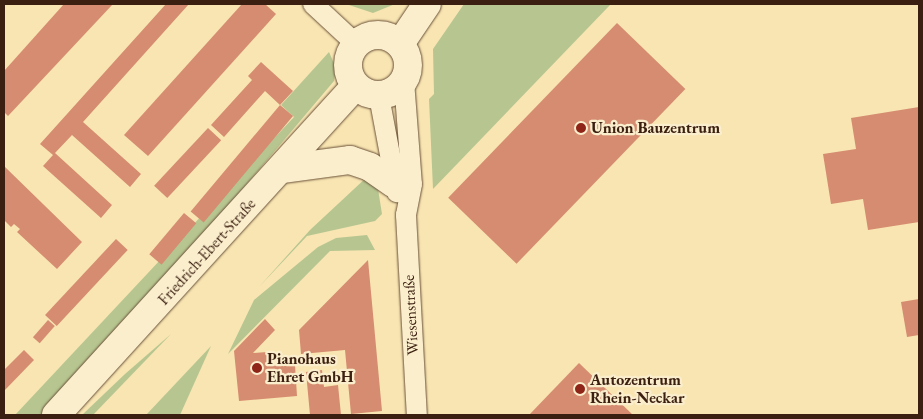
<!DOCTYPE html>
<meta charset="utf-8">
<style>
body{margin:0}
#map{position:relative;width:923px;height:419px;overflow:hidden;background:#f8e5b2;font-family:"EB Garamond",serif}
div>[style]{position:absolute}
.green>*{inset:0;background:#b7c690}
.building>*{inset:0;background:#d58c70;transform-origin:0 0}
.roads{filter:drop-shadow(0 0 1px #6a5038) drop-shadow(0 0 1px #6a5038)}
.street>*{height:20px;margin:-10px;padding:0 10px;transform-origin:10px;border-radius:10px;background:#faeecd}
.secondary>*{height:28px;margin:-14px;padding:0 14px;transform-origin:14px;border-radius:14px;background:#faeecd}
.secondary>.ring{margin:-14px;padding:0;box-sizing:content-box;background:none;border:28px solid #faeecd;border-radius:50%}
.dots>*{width:14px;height:14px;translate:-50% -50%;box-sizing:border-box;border:2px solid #faeecd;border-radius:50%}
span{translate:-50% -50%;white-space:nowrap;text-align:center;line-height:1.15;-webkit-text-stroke:4.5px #faeecd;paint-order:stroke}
.poi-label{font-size:16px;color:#3b1f10;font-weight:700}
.left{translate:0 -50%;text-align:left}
.street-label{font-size:16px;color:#3b1f10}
.frame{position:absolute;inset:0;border:5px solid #3b1f10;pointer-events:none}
</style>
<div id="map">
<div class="green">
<div style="clip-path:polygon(346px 4px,395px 4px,373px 13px)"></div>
<div style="clip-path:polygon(464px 4px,611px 4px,433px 189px,429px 99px,434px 94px,433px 49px)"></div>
<div style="clip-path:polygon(329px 52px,336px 68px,334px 81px,129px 323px,43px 415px,15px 415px,294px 117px,281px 105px)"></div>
<div style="clip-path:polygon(368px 176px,378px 189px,382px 214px,375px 221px,307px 236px,259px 287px,310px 230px)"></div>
<div style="clip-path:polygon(367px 235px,375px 250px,330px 251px,228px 354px,254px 300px,318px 247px,336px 238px)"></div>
<div style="clip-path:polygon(171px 334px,93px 415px,82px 415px,125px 374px)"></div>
<div style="clip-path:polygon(211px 346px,180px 415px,146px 415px)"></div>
</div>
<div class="building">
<div style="clip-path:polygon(64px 4px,113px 4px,8px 116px,4px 112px,4px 71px)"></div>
<div style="clip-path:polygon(166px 4px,189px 4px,83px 122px,141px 174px,130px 187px,72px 135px,55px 153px,112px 205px,101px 218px,43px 166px,53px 155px,40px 144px)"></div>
<div style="clip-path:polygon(242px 4px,265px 4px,276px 14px,148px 156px,124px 135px)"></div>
<div style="left:617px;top:23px;width:95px;height:243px;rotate:44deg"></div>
<div style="clip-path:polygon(261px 62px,293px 91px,280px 105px,265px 91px,224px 137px,211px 125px,252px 80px,248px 76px)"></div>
<div style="left:280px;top:105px;width:17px;height:139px;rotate:40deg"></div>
<div style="clip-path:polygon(919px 107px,919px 222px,868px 230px,863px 199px,831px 204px,823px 154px,856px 149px,851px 118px)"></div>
<div style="left:208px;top:128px;width:18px;height:79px;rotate:43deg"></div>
<div style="clip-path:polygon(4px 166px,82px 242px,57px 269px,17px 232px,20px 229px,14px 224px,11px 227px,4px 220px)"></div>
<div style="left:184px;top:213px;width:16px;height:54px;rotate:40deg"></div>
<div style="left:116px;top:239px;width:16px;height:104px;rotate:43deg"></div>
<div style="clip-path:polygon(368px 260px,382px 411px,351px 414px,345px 350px,301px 354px,299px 330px)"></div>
<div style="clip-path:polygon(919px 299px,919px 335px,907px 337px,901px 302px)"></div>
<div style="clip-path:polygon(265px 319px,275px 330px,253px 353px,267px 352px,268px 366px,295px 365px,297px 396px,239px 401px,234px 351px)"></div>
<div style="left:48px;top:320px;width:9px;height:23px;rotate:41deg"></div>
<div style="clip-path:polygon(24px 350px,34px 360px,4px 391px,4px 370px)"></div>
<div style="clip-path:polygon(579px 363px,633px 415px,529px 415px)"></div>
<div style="clip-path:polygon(322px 370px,324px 387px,338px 385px,341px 415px,310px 415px,306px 372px)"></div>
</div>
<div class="roads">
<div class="street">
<div style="left:313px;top:4px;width:59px;rotate:42.9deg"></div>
<div style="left:404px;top:81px;width:103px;rotate:85.6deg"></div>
<div style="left:412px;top:184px;width:32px;rotate:101deg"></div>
<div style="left:406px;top:215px;width:200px;rotate:86.9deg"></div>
<div style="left:379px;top:96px;width:98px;rotate:79.4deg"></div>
</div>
<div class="secondary">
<div class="ring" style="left:348px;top:35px;width:32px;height:32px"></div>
<div style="left:400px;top:44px;width:48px;rotate:-56deg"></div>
<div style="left:282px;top:169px;width:69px;rotate:-7.5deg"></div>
<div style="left:350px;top:160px;width:21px;rotate:19deg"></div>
<div style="left:370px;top:167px;width:29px;rotate:35deg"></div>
<div style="left:56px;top:415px;width:445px;rotate:-47.7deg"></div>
</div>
</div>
<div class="dots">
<div style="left:581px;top:128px;background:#8f2418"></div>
<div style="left:257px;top:368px;background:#8f2418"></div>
<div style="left:580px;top:389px;background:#8f2418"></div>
</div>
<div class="poi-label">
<span class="left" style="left:591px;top:128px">Union Bauzentrum</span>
<span class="left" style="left:267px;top:368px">Pianohaus<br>Ehret GmbH</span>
<span class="left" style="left:590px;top:389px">Autozentrum<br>Rhein-Neckar</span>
</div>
<div class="street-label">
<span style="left:207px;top:252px;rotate:-48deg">Friedrich-Ebert-Straße</span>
<span style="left:411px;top:315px;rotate:-93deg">Wiesenstraße</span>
</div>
<div class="frame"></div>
</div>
